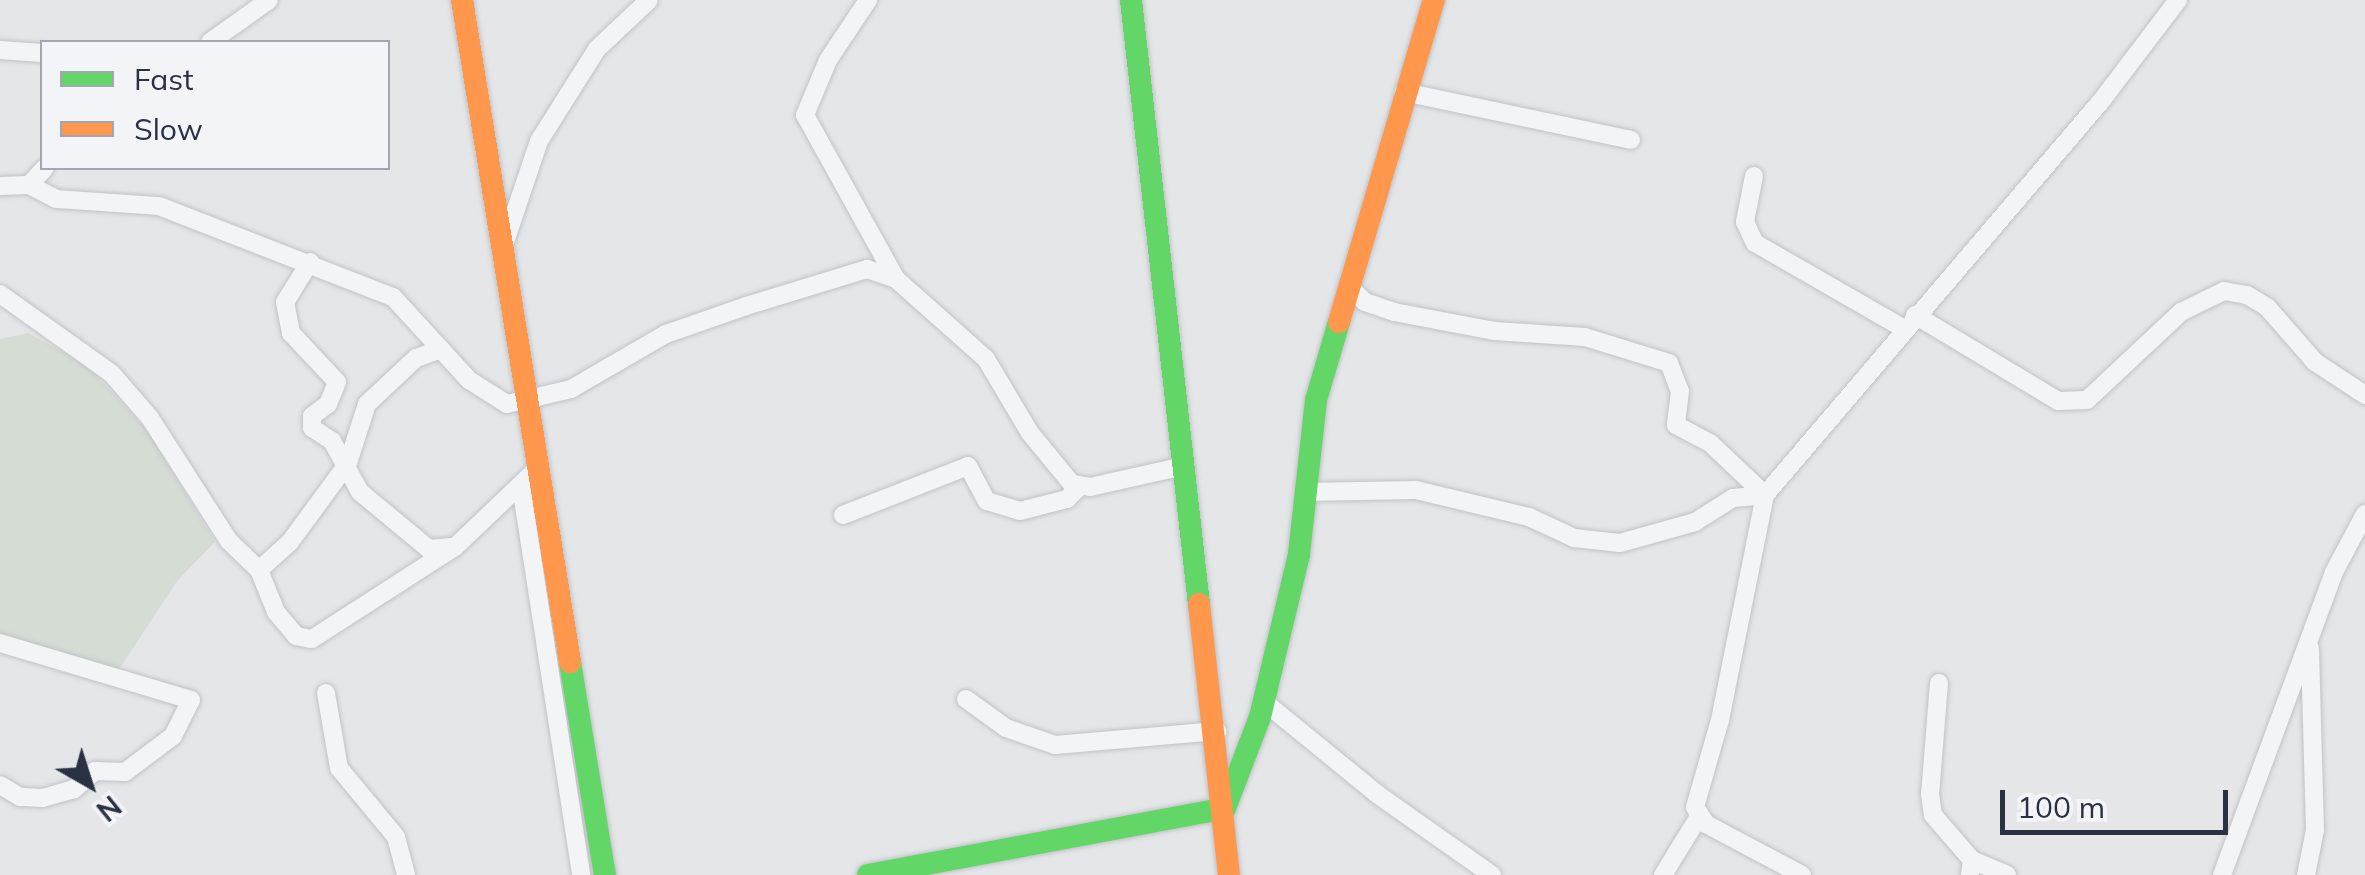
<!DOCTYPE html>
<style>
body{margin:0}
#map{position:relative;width:2365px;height:875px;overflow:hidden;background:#e4e6e8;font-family:Mulish,sans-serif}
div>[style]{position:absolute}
.green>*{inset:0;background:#d4dcd4}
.roads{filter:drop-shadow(0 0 2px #c1c3c6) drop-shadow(0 0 2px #c1c3c6)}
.street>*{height:18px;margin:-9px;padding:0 9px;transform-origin:9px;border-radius:9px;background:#f3f4f5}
.fast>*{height:22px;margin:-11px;padding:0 11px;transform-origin:11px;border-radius:11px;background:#63d668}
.slow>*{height:22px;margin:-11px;padding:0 11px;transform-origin:11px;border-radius:11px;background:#ff974d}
span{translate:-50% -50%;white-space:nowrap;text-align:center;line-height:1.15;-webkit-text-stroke:10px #f2f4f8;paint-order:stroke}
.legend{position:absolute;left:40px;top:40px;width:350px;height:130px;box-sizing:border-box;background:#f2f4f8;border:2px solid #a2a6af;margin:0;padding:12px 18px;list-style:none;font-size:30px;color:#2a3142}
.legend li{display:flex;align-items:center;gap:20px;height:50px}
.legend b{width:50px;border:2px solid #a2a6af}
.north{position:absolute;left:40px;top:735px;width:100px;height:100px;-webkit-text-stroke:8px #f2f4f8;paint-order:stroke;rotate:141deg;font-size:28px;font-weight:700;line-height:40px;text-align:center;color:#2a3142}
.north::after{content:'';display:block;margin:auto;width:35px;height:45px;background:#2a3142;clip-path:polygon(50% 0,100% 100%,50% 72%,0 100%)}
.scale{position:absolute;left:2000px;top:790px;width:228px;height:45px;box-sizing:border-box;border:5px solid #2a3142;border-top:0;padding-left:12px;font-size:30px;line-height:35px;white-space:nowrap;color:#2a3142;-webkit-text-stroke:8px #f2f4f8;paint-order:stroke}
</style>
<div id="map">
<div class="green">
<div style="clip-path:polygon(28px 333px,86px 364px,150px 434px,215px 542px,177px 581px,118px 671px,0 641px,0 339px)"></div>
</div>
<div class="roads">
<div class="street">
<div style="left:868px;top:0;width:72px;rotate:123.7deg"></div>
<div style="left:828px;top:60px;width:60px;rotate:112.7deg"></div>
<div style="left:805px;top:115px;width:188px;rotate:61deg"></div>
<div style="left:896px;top:279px;width:120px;rotate:41.6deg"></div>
<div style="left:986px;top:359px;width:86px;rotate:59.3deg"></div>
<div style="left:1030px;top:433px;width:66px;rotate:50.5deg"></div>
<div style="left:1072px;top:484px;width:18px;rotate:9deg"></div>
<div style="left:1090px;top:487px;width:96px;rotate:-12.6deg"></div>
<div style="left:210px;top:42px;width:72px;rotate:-35.4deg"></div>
<div style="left:0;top:50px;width:42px;rotate:4.1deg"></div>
<div style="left:1404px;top:92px;width:232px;rotate:11.9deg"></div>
<div style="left:1754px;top:176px;width:47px;rotate:101.1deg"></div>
<div style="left:1745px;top:222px;width:23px;rotate:65deg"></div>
<div style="left:1755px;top:243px;width:171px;rotate:29.9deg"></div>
<div style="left:29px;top:185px;width:23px;rotate:-47deg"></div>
<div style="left:0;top:186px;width:29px;rotate:-2deg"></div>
<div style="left:29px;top:185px;width:30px;rotate:27deg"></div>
<div style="left:56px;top:199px;width:103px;rotate:3.9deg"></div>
<div style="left:159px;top:206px;width:251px;rotate:21.3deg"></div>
<div style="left:393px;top:297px;width:113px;rotate:47.5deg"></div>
<div style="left:469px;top:380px;width:45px;rotate:32.3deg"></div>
<div style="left:507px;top:404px;width:66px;rotate:-13.2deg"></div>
<div style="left:571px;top:389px;width:110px;rotate:-30.1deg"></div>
<div style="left:666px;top:334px;width:85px;rotate:-19.3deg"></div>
<div style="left:746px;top:306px;width:127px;rotate:-17deg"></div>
<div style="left:867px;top:269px;width:31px;rotate:19deg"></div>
<div style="left:506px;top:239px;width:103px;rotate:-71.4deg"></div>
<div style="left:539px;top:141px;width:109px;rotate:-57.8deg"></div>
<div style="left:597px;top:49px;width:71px;rotate:-43.3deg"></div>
<div style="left:310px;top:262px;width:47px;rotate:122deg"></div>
<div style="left:285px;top:302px;width:32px;rotate:79deg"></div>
<div style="left:291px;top:333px;width:67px;rotate:46.8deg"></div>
<div style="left:337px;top:382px;width:24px;rotate:112deg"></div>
<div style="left:328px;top:404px;width:20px;rotate:143deg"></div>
<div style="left:312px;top:416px;width:12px;rotate:90deg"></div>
<div style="left:312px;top:428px;width:24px;rotate:33deg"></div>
<div style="left:332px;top:441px;width:58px;rotate:61.2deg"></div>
<div style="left:360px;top:492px;width:89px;rotate:39.6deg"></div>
<div style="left:429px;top:549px;width:25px;rotate:-5deg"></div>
<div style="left:1350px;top:287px;width:21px;rotate:45deg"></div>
<div style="left:1365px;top:302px;width:31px;rotate:19deg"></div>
<div style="left:1394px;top:312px;width:103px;rotate:10.7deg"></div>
<div style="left:1495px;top:331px;width:90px;rotate:3.8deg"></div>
<div style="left:1585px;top:337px;width:88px;rotate:17.2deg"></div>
<div style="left:1669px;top:363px;width:30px;rotate:69deg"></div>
<div style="left:1680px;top:391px;width:34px;rotate:97deg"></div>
<div style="left:1676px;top:425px;width:38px;rotate:28deg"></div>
<div style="left:1710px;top:443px;width:76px;rotate:43.4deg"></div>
<div style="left:0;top:294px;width:138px;rotate:35.5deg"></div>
<div style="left:112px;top:374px;width:58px;rotate:49.2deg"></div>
<div style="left:150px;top:418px;width:146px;rotate:57.3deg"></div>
<div style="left:229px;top:541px;width:42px;rotate:44deg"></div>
<div style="left:1915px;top:315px;width:167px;rotate:31deg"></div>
<div style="left:2058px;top:401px;width:29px;rotate:-2deg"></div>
<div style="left:2087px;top:400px;width:129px;rotate:-43.1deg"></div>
<div style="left:2181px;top:312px;width:48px;rotate:-26deg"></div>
<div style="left:2224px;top:291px;width:23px;rotate:10deg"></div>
<div style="left:2247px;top:295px;width:23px;rotate:31deg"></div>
<div style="left:2267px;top:307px;width:73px;rotate:48.9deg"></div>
<div style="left:2315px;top:362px;width:60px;rotate:33.4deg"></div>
<div style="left:441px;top:349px;width:27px;rotate:160deg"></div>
<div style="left:416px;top:358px;width:67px;rotate:136.8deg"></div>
<div style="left:367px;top:404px;width:62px;rotate:107.9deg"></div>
<div style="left:348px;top:463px;width:98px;rotate:126.3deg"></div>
<div style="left:290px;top:542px;width:42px;rotate:137.9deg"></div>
<div style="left:259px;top:570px;width:45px;rotate:68deg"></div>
<div style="left:276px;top:612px;width:31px;rotate:50deg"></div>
<div style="left:296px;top:636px;width:16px;rotate:11deg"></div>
<div style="left:312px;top:639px;width:170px;rotate:-32.8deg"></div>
<div style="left:455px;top:547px;width:117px;rotate:-43.6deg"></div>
<div style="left:521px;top:486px;width:394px;rotate:81.2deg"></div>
<div style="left:1305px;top:492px;width:111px;rotate:-1deg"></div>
<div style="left:1416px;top:490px;width:116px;rotate:13.4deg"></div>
<div style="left:1529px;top:517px;width:50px;rotate:25deg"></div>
<div style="left:1574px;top:538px;width:46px;rotate:6.2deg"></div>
<div style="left:1620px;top:543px;width:78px;rotate:-15.6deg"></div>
<div style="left:1695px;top:522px;width:45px;rotate:-32.3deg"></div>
<div style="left:1733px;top:498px;width:32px;rotate:-5deg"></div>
<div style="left:843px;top:515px;width:134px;rotate:-21.4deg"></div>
<div style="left:968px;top:466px;width:40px;rotate:62deg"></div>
<div style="left:987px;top:501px;width:34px;rotate:17deg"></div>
<div style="left:1020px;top:511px;width:49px;rotate:-14.3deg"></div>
<div style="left:1067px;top:499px;width:18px;rotate:-45deg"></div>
<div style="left:0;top:643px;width:199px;rotate:16.6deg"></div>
<div style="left:191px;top:700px;width:40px;rotate:116.6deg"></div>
<div style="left:173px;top:736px;width:60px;rotate:143.1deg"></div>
<div style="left:125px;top:772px;width:30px;rotate:-178deg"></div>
<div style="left:95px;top:771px;width:28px;rotate:139deg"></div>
<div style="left:74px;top:789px;width:33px;rotate:164deg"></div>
<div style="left:42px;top:798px;width:22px;rotate:-177deg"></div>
<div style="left:20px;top:797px;width:23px;rotate:-149deg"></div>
<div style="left:1939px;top:683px;width:111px;rotate:94.6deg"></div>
<div style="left:1930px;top:794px;width:21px;rotate:82deg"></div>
<div style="left:1933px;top:815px;width:60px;rotate:49.1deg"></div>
<div style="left:1972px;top:860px;width:15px;rotate:98deg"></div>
<div style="left:326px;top:693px;width:76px;rotate:80.2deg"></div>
<div style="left:339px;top:768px;width:89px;rotate:50.4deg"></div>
<div style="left:396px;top:837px;width:39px;rotate:75deg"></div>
<div style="left:966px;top:699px;width:49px;rotate:35.9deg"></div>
<div style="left:1006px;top:728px;width:52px;rotate:19.1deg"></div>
<div style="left:1055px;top:745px;width:163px;rotate:-4.9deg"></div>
<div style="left:1263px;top:701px;width:147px;rotate:39.2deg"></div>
<div style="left:1377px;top:794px;width:141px;rotate:35.2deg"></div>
<div style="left:1972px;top:860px;width:38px;rotate:23deg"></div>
<div style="left:1663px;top:875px;width:67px;rotate:-58.4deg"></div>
<div style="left:1802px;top:875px;width:109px;rotate:-152deg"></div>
<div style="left:1706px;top:824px;width:20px;rotate:-123deg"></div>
<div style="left:1695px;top:807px;width:91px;rotate:-74deg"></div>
<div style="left:1720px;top:720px;width:229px;rotate:-78.7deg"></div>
<div style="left:1765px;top:495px;width:519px;rotate:-49.53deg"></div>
<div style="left:2102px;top:100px;width:126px;rotate:-52.8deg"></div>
<div style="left:2222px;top:875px;width:323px;rotate:-69.7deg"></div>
<div style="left:2334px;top:572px;width:66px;rotate:-61.9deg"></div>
<div style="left:2306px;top:875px;width:46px;rotate:-78.7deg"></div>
<div style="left:2315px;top:830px;width:182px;rotate:-91.6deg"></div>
</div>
<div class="fast">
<div style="left:1131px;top:0;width:608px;rotate:83.58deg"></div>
<div style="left:570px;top:662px;width:216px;rotate:80.7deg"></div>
<div style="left:868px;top:875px;width:363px;rotate:-10.6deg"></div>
<div style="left:1225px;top:808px;width:97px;rotate:-69deg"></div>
<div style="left:1260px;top:717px;width:168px;rotate:-76.5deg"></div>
<div style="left:1299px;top:554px;width:155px;rotate:-83.7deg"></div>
<div style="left:1316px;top:400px;width:81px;rotate:-73.6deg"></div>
</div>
<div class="slow">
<div style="left:462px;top:0;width:671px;rotate:80.73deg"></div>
<div style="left:1339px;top:322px;width:336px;rotate:-73.6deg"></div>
<div style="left:1199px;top:604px;width:273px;rotate:83.7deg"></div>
</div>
</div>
<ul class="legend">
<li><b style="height:12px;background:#63d668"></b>Fast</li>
<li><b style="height:12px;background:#ff974d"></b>Slow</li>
</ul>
<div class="north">N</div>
<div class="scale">100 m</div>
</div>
